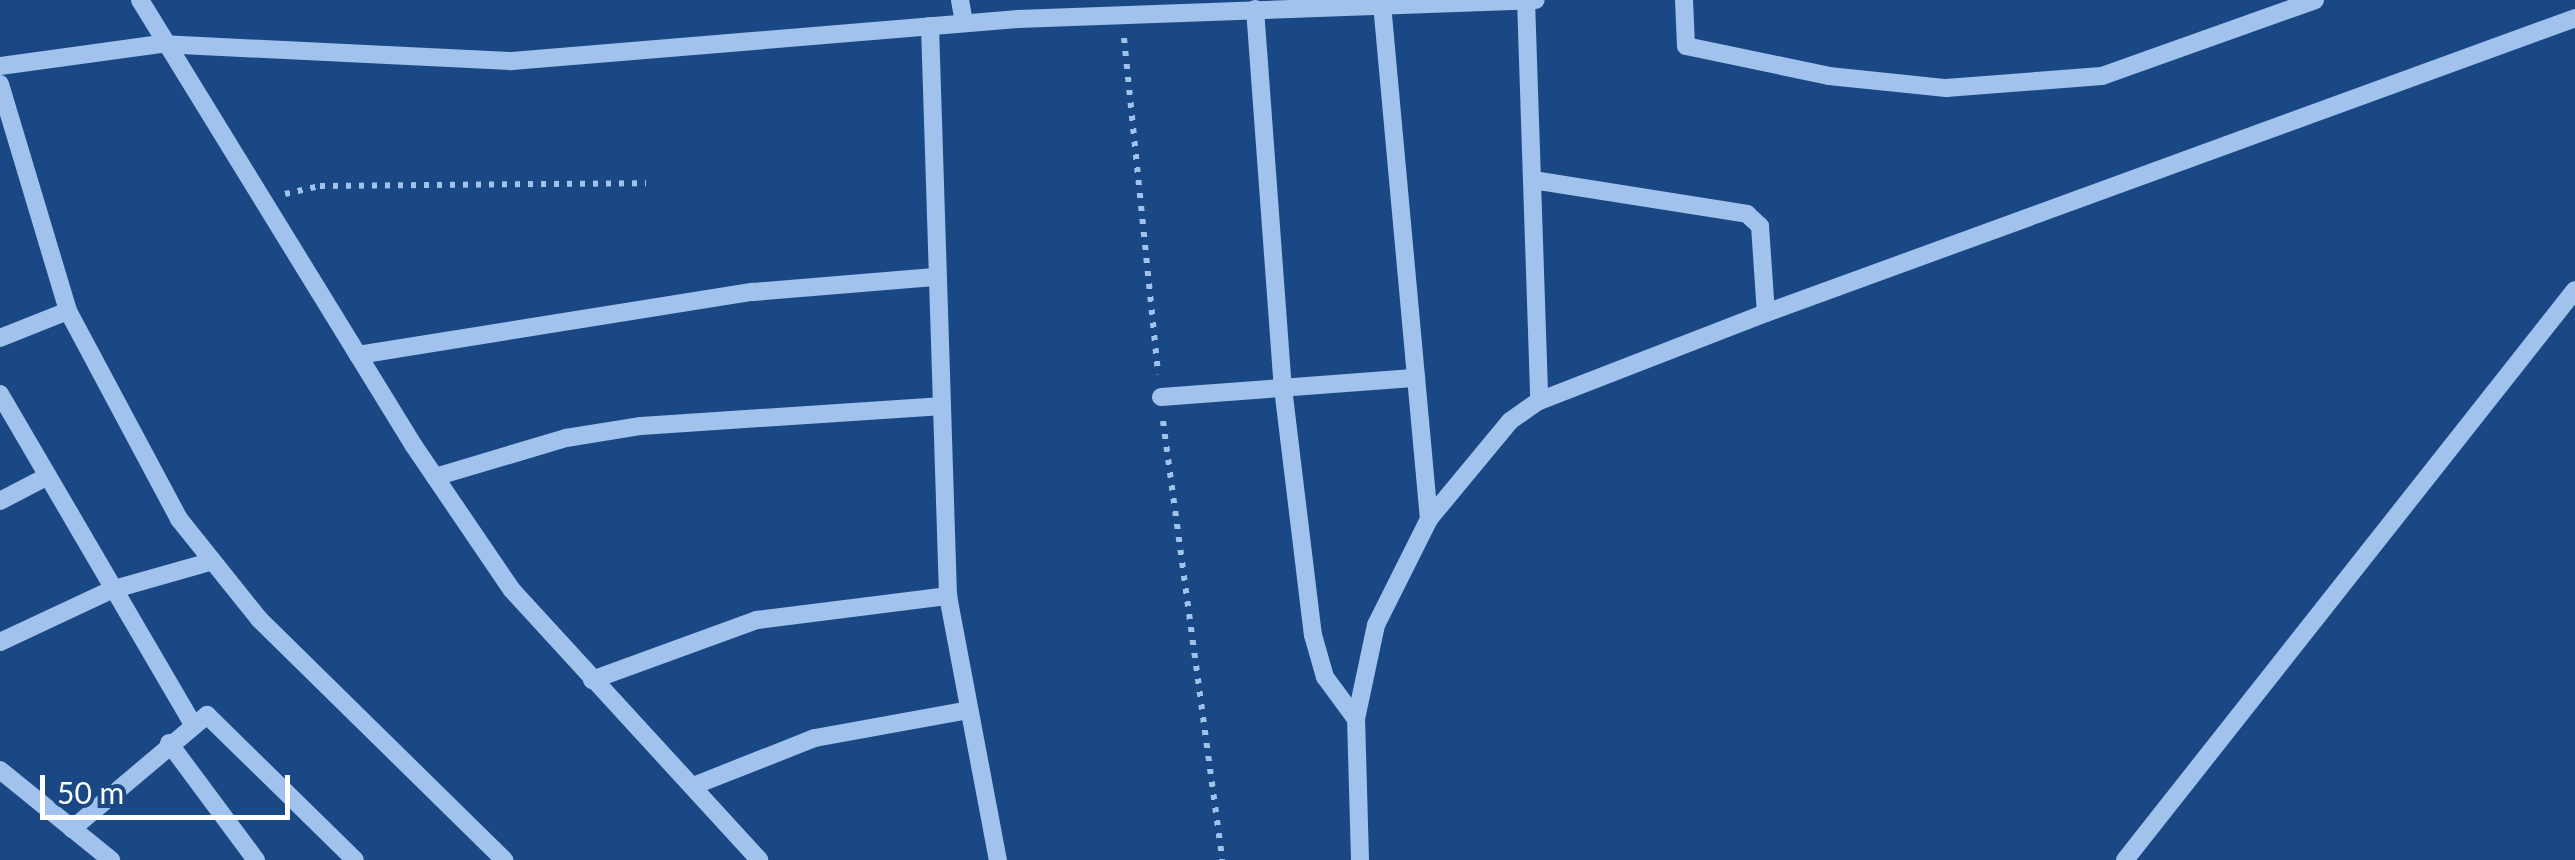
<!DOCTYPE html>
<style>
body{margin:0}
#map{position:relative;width:2575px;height:860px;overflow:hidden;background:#1a4885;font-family:Lato,sans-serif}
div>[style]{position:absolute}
.path>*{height:6px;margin-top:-3px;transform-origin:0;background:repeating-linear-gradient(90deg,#a0c2ec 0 5px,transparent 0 13px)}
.minor>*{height:18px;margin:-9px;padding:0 9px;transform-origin:9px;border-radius:9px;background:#a0c2ec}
span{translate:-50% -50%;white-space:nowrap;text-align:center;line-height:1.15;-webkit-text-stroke:8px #1a4885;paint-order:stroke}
.scale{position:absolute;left:40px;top:775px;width:250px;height:45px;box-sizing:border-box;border:5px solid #fff;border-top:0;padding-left:12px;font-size:30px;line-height:35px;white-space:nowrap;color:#fff;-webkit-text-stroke:8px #1a4885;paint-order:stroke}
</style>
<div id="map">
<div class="path">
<div style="left:1124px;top:38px;width:338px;rotate:84.2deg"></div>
<div style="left:285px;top:194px;width:36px;rotate:-13deg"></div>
<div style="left:320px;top:186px;width:326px;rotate:-0.5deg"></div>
<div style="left:1163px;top:421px;width:443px;rotate:82.3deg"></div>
</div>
<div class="minor">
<div style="left:140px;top:0;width:523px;rotate:58.44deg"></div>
<div style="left:414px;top:446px;width:174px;rotate:55.8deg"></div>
<div style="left:512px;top:590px;width:366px;rotate:47.5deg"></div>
<div style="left:960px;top:0;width:23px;rotate:80deg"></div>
<div style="left:1526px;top:0;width:401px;rotate:88.1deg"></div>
<div style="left:1684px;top:0;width:46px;rotate:87.5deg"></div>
<div style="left:1686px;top:46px;width:146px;rotate:11.8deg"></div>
<div style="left:1829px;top:76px;width:118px;rotate:5.9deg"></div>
<div style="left:1946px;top:88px;width:156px;rotate:-4.4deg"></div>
<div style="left:2102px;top:76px;width:226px;rotate:-19.6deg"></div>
<div style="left:1382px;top:4px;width:517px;rotate:84.79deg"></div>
<div style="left:1255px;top:9px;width:380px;rotate:85.8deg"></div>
<div style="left:1283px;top:388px;width:249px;rotate:83.1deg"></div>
<div style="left:1313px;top:635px;width:44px;rotate:74.1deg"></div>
<div style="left:1325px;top:677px;width:52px;rotate:53.6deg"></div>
<div style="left:930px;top:26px;width:570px;rotate:88.19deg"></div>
<div style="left:948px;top:596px;width:269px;rotate:79.3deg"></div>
<div style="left:0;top:66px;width:162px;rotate:-7.8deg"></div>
<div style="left:161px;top:44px;width:351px;rotate:2.8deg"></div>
<div style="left:512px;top:61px;width:508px;rotate:-4.74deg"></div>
<div style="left:1018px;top:19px;width:518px;rotate:-2.1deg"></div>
<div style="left:0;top:84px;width:237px;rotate:73.3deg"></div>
<div style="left:68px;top:311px;width:236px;rotate:61.9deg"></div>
<div style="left:179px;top:519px;width:128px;rotate:51.3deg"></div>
<div style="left:259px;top:619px;width:344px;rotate:44.5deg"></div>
<div style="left:1533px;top:180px;width:217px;rotate:9deg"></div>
<div style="left:1747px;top:214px;width:18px;rotate:43deg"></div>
<div style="left:1760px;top:226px;width:87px;rotate:86.1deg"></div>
<div style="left:0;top:338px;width:73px;rotate:-21.7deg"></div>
<div style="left:358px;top:355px;width:400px;rotate:-9.1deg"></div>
<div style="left:753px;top:292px;width:185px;rotate:-4.7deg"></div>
<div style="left:0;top:394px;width:381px;rotate:59.7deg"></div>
<div style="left:1161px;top:397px;width:256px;rotate:-4.3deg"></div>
<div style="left:435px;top:477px;width:137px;rotate:-16.6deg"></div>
<div style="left:566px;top:438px;width:76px;rotate:-9.1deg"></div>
<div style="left:641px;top:426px;width:299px;rotate:-3.8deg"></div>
<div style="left:0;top:501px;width:54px;rotate:-27.5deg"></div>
<div style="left:0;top:642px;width:123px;rotate:-25.1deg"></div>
<div style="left:111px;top:590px;width:103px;rotate:-15.8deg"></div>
<div style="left:592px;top:680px;width:176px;rotate:-20deg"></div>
<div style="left:757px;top:620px;width:193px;rotate:-7.2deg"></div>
<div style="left:169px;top:743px;width:146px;rotate:53.4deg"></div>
<div style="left:0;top:770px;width:143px;rotate:39deg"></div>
<div style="left:693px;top:786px;width:131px;rotate:-21.5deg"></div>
<div style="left:815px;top:738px;width:151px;rotate:-10.3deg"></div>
<div style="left:72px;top:829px;width:177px;rotate:-40.2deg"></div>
<div style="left:207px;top:715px;width:207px;rotate:44.4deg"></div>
<div style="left:1360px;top:860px;width:141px;rotate:-91.6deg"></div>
<div style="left:1356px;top:719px;width:96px;rotate:-78deg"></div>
<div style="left:1376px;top:625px;width:119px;rotate:-63.4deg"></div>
<div style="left:1429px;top:519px;width:127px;rotate:-50.4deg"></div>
<div style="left:1510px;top:421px;width:35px;rotate:-35deg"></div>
<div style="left:1539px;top:401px;width:243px;rotate:-21.2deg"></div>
<div style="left:1766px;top:313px;width:861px;rotate:-20.03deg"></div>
<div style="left:2125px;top:860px;width:726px;rotate:-51.71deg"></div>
</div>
<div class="scale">50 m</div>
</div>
